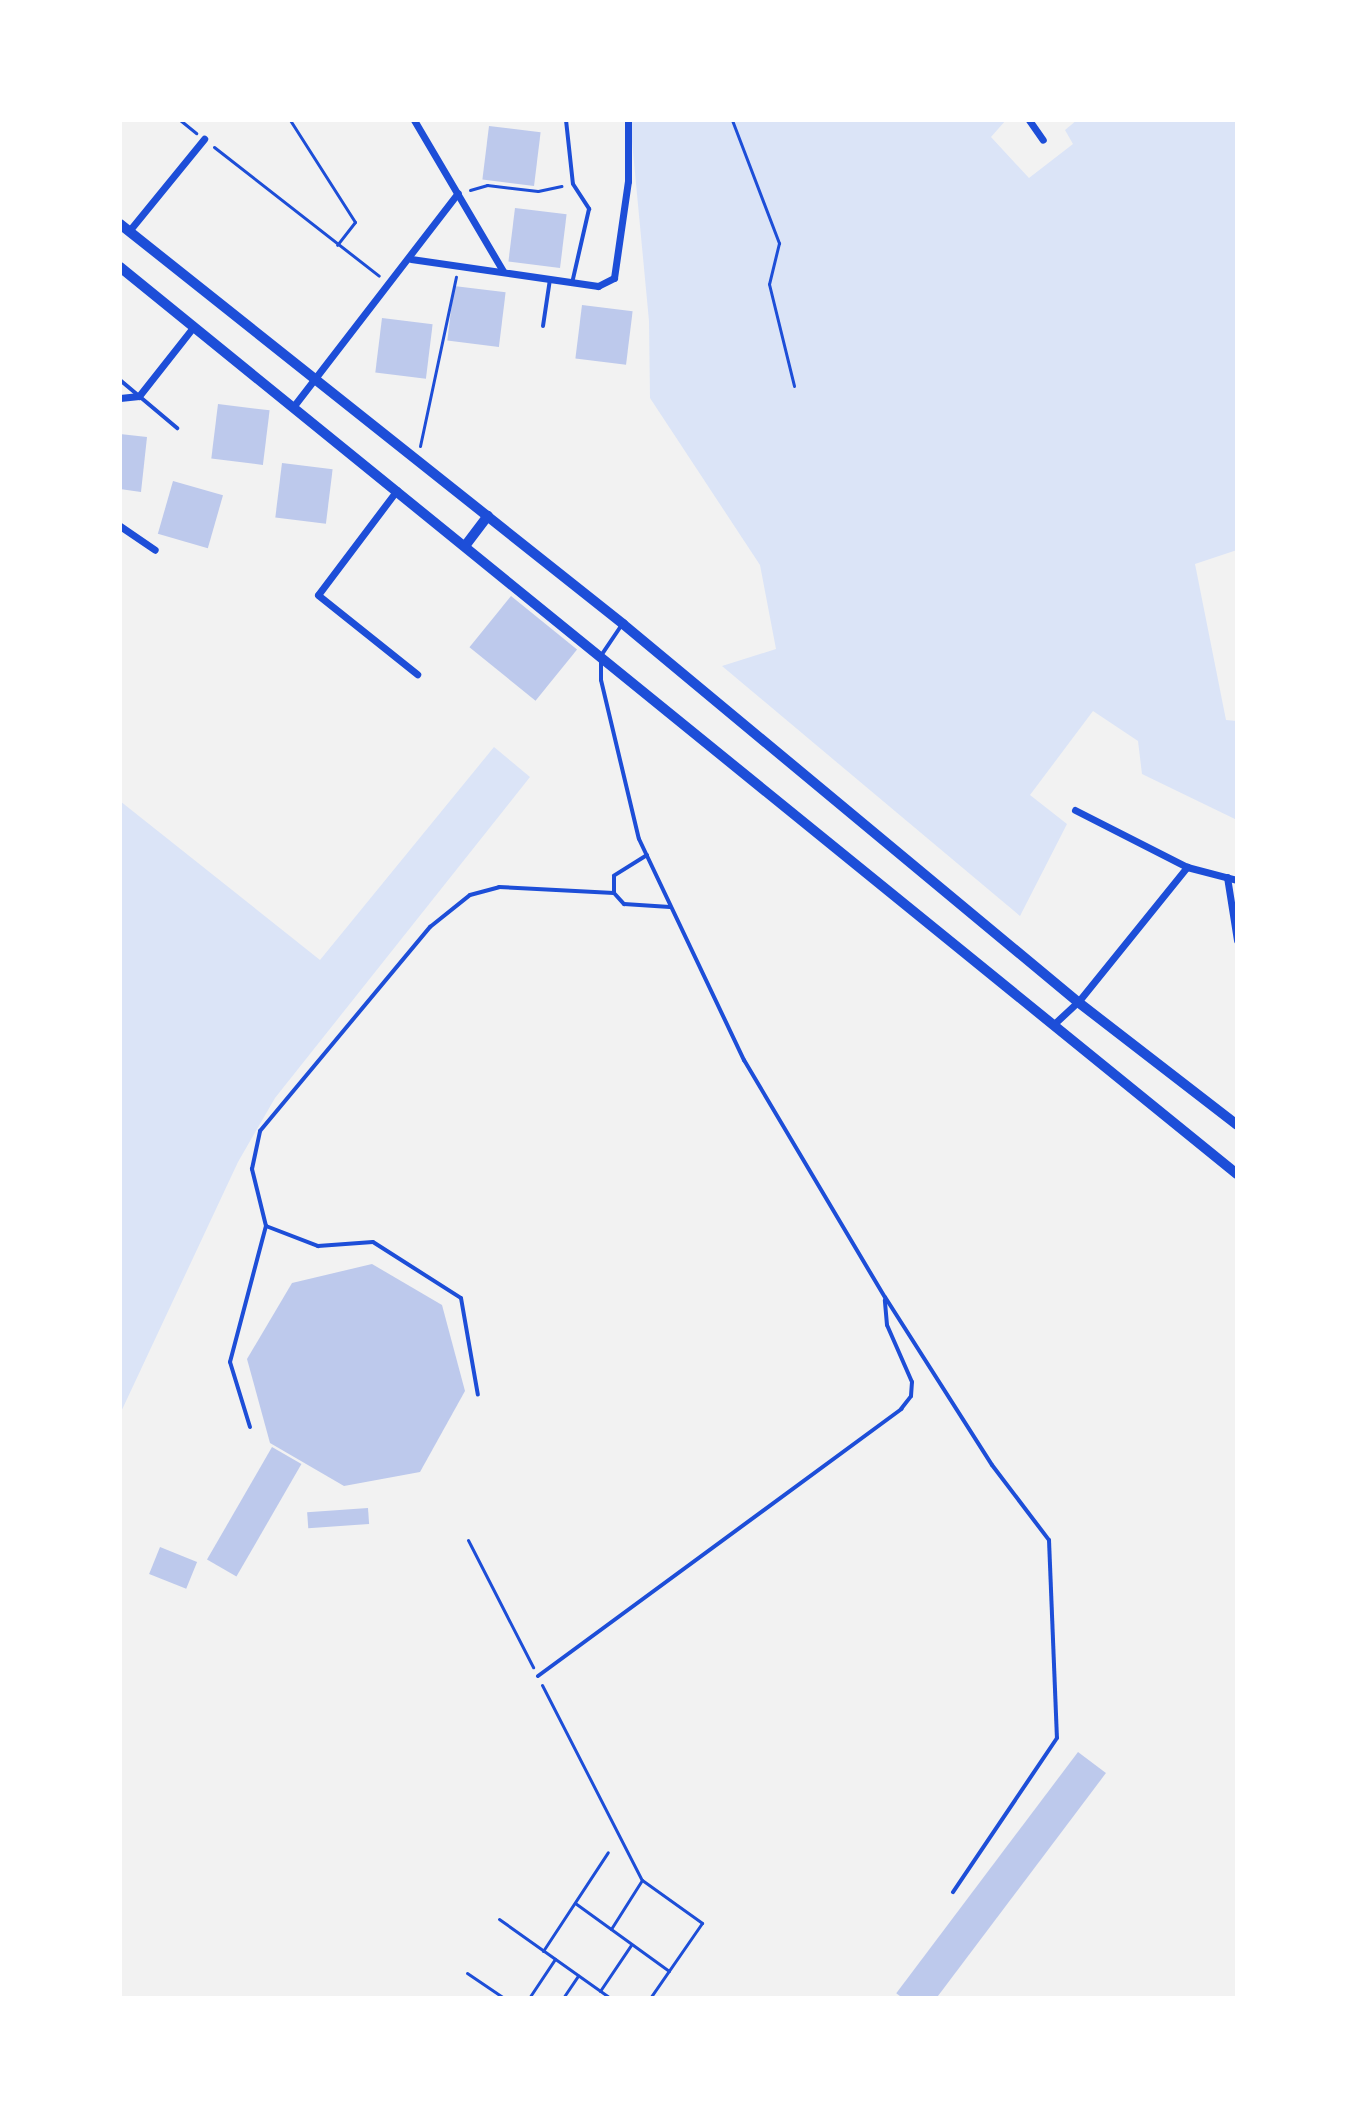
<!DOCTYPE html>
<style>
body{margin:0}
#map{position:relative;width:1357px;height:2118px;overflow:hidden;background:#f2f2f2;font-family:"Golos Text",sans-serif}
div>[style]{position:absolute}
.green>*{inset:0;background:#dbe4f7}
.building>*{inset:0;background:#bdc9ec;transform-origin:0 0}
.path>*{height:3px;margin:-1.5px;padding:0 1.5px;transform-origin:1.5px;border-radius:1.5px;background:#1d4ed8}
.service>*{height:4px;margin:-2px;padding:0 2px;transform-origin:2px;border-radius:2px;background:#1d4ed8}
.minor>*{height:7px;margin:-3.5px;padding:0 3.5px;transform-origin:3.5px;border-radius:3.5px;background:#1d4ed8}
.secondary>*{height:10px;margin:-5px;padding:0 5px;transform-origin:5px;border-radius:5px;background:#1d4ed8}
span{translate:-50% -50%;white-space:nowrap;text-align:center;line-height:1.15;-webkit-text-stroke:8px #fff;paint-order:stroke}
.frame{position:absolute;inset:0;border:122px solid #fff;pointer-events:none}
</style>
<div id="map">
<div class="green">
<div style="clip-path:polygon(630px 120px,1006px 120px,991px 137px,1029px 178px,1073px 144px,1065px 130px,1077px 120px,1237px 120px,1237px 550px,1195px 564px,1226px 720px,1237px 721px,1237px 820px,1142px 774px,1138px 741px,1093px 711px,1030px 795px,1067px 824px,1020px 916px,722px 666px,776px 649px,760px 565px,650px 398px,649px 321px)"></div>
<div style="clip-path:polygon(494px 747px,530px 777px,275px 1098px,238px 1162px,120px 1414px,120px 801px,320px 960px)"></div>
</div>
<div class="building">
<div style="left:489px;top:126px;width:52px;height:54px;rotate:7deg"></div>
<div style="left:515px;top:208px;width:52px;height:54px;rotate:7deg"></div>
<div style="left:454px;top:286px;width:52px;height:55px;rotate:7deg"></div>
<div style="left:582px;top:305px;width:51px;height:54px;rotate:7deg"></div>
<div style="left:382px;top:318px;width:51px;height:55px;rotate:7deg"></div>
<div style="left:218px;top:404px;width:52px;height:55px;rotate:7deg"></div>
<div style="clip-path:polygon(120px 434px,147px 437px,141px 492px,120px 489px)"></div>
<div style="left:282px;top:463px;width:51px;height:55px;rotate:7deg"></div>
<div style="left:173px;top:481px;width:52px;height:55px;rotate:16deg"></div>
<div style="left:511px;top:596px;width:85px;height:66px;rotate:39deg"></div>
<div style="clip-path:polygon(372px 1264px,442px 1305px,465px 1391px,420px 1472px,344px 1486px,270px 1443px,247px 1359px,292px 1283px)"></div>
<div style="left:272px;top:1447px;width:34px;height:130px;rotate:30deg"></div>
<div style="left:368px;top:1508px;width:16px;height:61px;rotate:86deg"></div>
<div style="left:160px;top:1547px;width:40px;height:29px;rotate:22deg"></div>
<div style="left:1078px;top:1752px;width:35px;height:302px;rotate:37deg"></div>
</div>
<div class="path">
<div style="left:180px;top:120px;width:21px;rotate:39deg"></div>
<div style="left:290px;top:120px;width:121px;rotate:57.5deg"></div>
<div style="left:355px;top:222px;width:29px;rotate:128deg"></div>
<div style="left:732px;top:120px;width:132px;rotate:69.1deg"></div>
<div style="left:779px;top:243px;width:42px;rotate:103.7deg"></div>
<div style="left:769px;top:284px;width:105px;rotate:76.2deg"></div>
<div style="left:214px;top:147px;width:209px;rotate:38deg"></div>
<div style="left:470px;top:190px;width:18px;rotate:-16deg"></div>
<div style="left:487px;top:185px;width:51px;rotate:6.7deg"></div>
<div style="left:538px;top:191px;width:24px;rotate:-12deg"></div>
<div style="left:420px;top:446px;width:173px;rotate:-78deg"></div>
<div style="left:468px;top:1540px;width:143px;rotate:62.9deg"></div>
<div style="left:542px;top:1685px;width:219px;rotate:62.9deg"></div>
<div style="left:642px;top:1880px;width:74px;rotate:35.6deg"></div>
<div style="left:702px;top:1923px;width:91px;rotate:124.7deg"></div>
<div style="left:575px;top:1903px;width:116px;rotate:35.9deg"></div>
<div style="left:499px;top:1919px;width:136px;rotate:35.4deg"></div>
<div style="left:611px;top:1929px;width:58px;rotate:-57.7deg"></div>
<div style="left:543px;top:1951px;width:118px;rotate:-56.7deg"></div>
<div style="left:467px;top:1973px;width:45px;rotate:34deg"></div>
<div style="left:600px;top:1991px;width:55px;rotate:-56deg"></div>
<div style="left:529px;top:1998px;width:47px;rotate:-56.3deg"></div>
<div style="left:563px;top:1998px;width:27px;rotate:-56deg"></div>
</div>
<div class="service">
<div style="left:566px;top:120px;width:64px;rotate:83.8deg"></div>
<div style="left:573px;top:184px;width:30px;rotate:57deg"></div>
<div style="left:589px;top:209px;width:76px;rotate:102.9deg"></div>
<div style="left:543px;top:326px;width:48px;rotate:-81.5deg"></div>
<div style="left:120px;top:380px;width:75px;rotate:40.1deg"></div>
<div style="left:621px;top:626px;width:36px;rotate:124deg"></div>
<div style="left:601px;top:656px;width:24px;rotate:90deg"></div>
<div style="left:601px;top:680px;width:163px;rotate:76.6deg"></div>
<div style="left:639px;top:839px;width:245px;rotate:64.6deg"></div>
<div style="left:744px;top:1060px;width:276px;rotate:59.3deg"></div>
<div style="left:885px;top:1297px;width:199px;rotate:57.5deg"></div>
<div style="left:992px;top:1465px;width:94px;rotate:52.8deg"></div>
<div style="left:1049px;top:1540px;width:198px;rotate:87.7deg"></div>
<div style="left:1057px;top:1738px;width:186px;rotate:124deg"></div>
<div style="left:647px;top:855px;width:39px;rotate:148deg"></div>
<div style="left:614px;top:876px;width:17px;rotate:90deg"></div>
<div style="left:614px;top:893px;width:15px;rotate:48deg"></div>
<div style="left:624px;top:904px;width:46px;rotate:3.7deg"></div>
<div style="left:266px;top:1226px;width:56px;rotate:21deg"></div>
<div style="left:318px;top:1246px;width:55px;rotate:-4.2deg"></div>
<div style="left:373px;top:1242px;width:104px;rotate:32.5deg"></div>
<div style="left:461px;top:1298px;width:98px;rotate:80.1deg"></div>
<div style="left:250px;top:1427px;width:68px;rotate:-107.1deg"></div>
<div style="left:230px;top:1362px;width:141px;rotate:-75.2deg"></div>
<div style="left:266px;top:1226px;width:59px;rotate:-103.8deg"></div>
<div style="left:252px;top:1169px;width:39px;rotate:-78deg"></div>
<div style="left:260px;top:1131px;width:266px;rotate:-50.2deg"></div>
<div style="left:430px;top:927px;width:51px;rotate:-38.7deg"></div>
<div style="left:470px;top:895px;width:30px;rotate:-15deg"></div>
<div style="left:499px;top:887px;width:115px;rotate:3deg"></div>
<div style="left:538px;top:1676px;width:451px;rotate:-36.3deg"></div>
<div style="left:901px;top:1409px;width:16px;rotate:-52deg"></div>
<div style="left:911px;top:1396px;width:14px;rotate:-86deg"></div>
<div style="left:912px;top:1382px;width:62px;rotate:-113.7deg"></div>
<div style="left:887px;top:1325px;width:25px;rotate:-95deg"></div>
</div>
<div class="minor">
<div style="left:414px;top:120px;width:175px;rotate:59.5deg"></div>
<div style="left:1029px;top:120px;width:24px;rotate:55deg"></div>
<div style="left:129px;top:231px;width:119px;rotate:-50.8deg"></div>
<div style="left:411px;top:259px;width:189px;rotate:8.2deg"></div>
<div style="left:598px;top:286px;width:18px;rotate:-27deg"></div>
<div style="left:614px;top:278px;width:98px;rotate:-81.8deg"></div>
<div style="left:628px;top:181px;width:61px;rotate:-90deg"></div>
<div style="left:120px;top:398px;width:19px;rotate:-6deg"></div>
<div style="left:139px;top:396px;width:89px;rotate:-51.8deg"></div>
<div style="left:293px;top:407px;width:270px;rotate:-52.4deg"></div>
<div style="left:397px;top:490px;width:131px;rotate:127deg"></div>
<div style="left:318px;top:595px;width:127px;rotate:38.6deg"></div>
<div style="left:120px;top:526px;width:42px;rotate:34.4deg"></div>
<div style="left:1075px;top:810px;width:126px;rotate:27deg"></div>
<div style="left:1187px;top:867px;width:52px;rotate:14.6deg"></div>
<div style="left:1227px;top:877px;width:64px;rotate:81deg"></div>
<div style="left:1054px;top:1024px;width:33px;rotate:-43deg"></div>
<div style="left:1078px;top:1002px;width:174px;rotate:-51.1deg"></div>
</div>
<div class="secondary">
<div style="left:120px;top:224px;width:643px;rotate:38.49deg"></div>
<div style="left:623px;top:624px;width:592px;rotate:39.72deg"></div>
<div style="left:1078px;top:1002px;width:201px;rotate:37.7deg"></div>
<div style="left:120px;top:267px;width:1439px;rotate:39.08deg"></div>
<div style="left:465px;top:546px;width:38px;rotate:-53deg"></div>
</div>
<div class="frame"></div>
</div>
